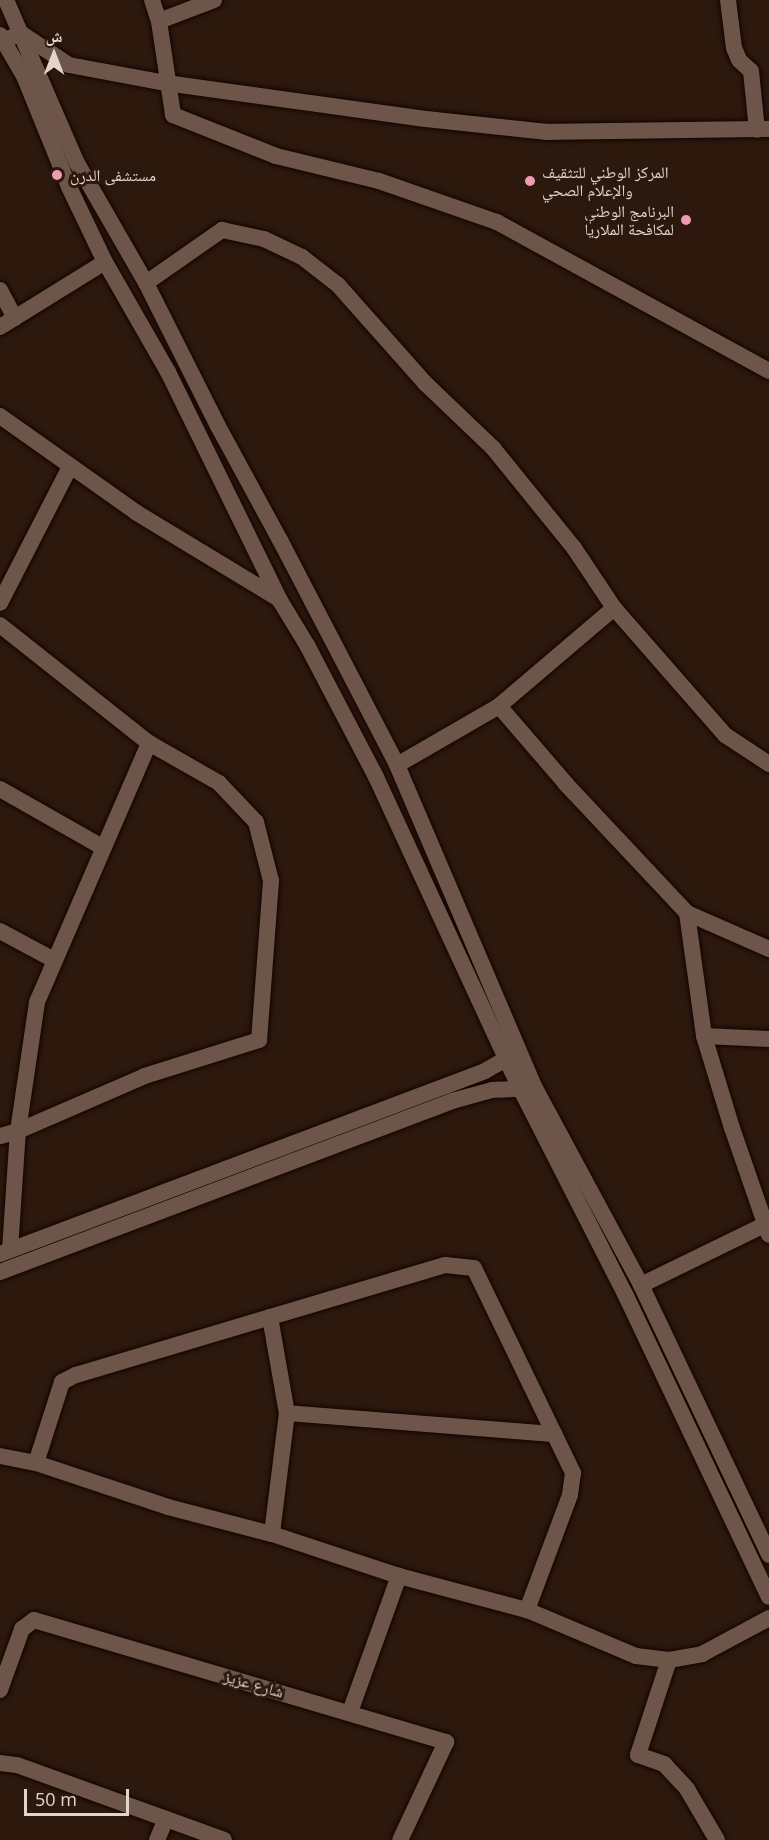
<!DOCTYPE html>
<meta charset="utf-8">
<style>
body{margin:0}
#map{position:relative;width:769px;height:1840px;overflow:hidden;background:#2c180d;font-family:"Open Sans","Noto Naskh Arabic",sans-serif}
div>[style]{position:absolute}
.roads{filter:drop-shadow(0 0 2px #130400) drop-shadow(0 0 2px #130400)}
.minor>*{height:16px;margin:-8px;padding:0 8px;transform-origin:8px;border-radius:8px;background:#6d5649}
.tertiary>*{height:16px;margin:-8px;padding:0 8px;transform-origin:8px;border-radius:8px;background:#6d5649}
.dots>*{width:16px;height:16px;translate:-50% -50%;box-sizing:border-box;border:3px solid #2c180d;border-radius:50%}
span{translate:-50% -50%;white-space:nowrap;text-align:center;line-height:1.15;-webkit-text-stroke:6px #2c180d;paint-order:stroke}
.poi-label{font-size:16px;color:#e1d4cc}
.left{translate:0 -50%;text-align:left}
.right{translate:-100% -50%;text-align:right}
.street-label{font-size:16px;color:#e1d4cc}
.north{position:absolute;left:24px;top:24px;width:60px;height:60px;-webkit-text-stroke:4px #2c180d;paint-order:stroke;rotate:0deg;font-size:16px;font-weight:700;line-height:24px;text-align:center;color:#e1d4cc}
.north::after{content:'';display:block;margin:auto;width:21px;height:27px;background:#e1d4cc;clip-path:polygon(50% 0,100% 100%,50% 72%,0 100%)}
.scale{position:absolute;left:24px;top:1789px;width:105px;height:27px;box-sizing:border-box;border:3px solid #e1d4cc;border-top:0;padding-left:8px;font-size:18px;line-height:21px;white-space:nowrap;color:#e1d4cc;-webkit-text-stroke:4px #2c180d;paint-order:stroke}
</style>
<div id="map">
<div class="roads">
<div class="minor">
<div style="left:152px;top:0;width:22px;rotate:72deg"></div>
<div style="left:159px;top:21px;width:95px;rotate:81.5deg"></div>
<div style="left:173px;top:115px;width:111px;rotate:21.7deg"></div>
<div style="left:276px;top:156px;width:106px;rotate:13.6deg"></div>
<div style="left:379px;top:181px;width:125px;rotate:19.2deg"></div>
<div style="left:497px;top:222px;width:310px;rotate:28.7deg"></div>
<div style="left:728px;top:0;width:48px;rotate:82.9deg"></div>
<div style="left:734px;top:48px;width:13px;rotate:67deg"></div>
<div style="left:739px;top:60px;width:16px;rotate:43deg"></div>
<div style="left:751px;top:71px;width:59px;rotate:84.2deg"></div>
<div style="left:159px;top:21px;width:59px;rotate:-20.9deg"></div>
<div style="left:0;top:41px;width:23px;rotate:-18deg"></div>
<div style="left:22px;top:34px;width:56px;rotate:33.4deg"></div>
<div style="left:69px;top:65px;width:99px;rotate:10.5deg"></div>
<div style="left:166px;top:83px;width:262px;rotate:7.9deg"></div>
<div style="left:426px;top:119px;width:122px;rotate:6.1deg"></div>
<div style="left:547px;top:132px;width:222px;rotate:-0.8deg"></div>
<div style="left:146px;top:283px;width:93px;rotate:-34.9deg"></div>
<div style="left:222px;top:230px;width:43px;rotate:12.1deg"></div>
<div style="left:264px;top:239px;width:42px;rotate:25.3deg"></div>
<div style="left:302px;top:257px;width:46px;rotate:37.9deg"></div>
<div style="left:338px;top:285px;width:132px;rotate:48.4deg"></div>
<div style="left:426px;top:384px;width:93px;rotate:43.7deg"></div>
<div style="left:493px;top:448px;width:129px;rotate:51deg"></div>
<div style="left:574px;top:548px;width:72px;rotate:56.3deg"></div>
<div style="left:614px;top:608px;width:169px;rotate:48.8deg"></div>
<div style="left:725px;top:735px;width:53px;rotate:33.4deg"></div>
<div style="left:0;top:290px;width:32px;rotate:62deg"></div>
<div style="left:0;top:327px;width:123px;rotate:-31.8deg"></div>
<div style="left:0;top:416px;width:168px;rotate:35.3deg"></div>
<div style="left:137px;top:513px;width:166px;rotate:31.2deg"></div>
<div style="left:0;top:603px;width:153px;rotate:-62.8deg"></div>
<div style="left:0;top:625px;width:190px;rotate:38.4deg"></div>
<div style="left:149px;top:743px;width:81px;rotate:29.7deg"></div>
<div style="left:219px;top:783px;width:54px;rotate:46.5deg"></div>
<div style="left:256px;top:822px;width:61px;rotate:75.7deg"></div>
<div style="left:271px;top:881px;width:159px;rotate:94.3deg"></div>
<div style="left:259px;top:1040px;width:120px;rotate:162.5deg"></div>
<div style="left:145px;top:1076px;width:138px;rotate:156.6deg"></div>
<div style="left:18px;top:1131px;width:19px;rotate:164deg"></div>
<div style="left:499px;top:706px;width:103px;rotate:49.3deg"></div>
<div style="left:566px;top:784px;width:177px;rotate:46.8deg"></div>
<div style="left:687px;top:913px;width:90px;rotate:23.7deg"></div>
<div style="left:397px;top:765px;width:118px;rotate:-30deg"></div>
<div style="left:499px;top:706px;width:151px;rotate:-40.4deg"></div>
<div style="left:0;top:789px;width:117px;rotate:29.6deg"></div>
<div style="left:687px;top:913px;width:124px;rotate:82.1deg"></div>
<div style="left:704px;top:1036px;width:96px;rotate:73.1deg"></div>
<div style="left:732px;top:1128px;width:113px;rotate:70.9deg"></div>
<div style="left:0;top:931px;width:61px;rotate:28.2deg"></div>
<div style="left:704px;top:1036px;width:65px;rotate:2.6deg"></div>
<div style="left:10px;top:1250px;width:119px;rotate:-86.2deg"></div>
<div style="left:18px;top:1131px;width:130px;rotate:-81.6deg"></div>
<div style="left:37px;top:1002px;width:282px;rotate:-66.6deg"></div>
<div style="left:0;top:1254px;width:518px;rotate:-20.67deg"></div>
<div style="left:485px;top:1071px;width:24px;rotate:-30deg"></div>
<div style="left:506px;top:1059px;width:15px;rotate:-48deg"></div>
<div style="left:0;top:1272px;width:483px;rotate:-20.7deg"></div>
<div style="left:452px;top:1101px;width:41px;rotate:-15.4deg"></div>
<div style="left:492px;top:1090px;width:41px;rotate:-2.8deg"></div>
<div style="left:641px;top:1285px;width:137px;rotate:-26deg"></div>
<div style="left:270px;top:1317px;width:97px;rotate:80deg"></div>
<div style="left:287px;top:1413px;width:122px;rotate:97.1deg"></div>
<div style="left:287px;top:1413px;width:268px;rotate:4.5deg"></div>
<div style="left:0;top:1456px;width:37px;rotate:11deg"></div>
<div style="left:36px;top:1463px;width:139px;rotate:18.4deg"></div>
<div style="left:168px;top:1507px;width:107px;rotate:14.6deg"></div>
<div style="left:272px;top:1534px;width:134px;rotate:18.3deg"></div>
<div style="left:399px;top:1576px;width:132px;rotate:14.9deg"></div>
<div style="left:527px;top:1610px;width:118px;rotate:22.9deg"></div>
<div style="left:636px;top:1656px;width:33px;rotate:7deg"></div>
<div style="left:669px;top:1660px;width:34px;rotate:-10deg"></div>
<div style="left:702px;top:1654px;width:76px;rotate:-28.2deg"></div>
<div style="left:36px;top:1463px;width:85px;rotate:-72.2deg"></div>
<div style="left:62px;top:1382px;width:16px;rotate:-27deg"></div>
<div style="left:76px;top:1375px;width:385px;rotate:-16.6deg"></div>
<div style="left:445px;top:1265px;width:29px;rotate:6deg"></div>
<div style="left:474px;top:1268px;width:228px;rotate:64.2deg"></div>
<div style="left:573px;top:1473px;width:22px;rotate:98deg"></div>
<div style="left:570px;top:1495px;width:123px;rotate:110.5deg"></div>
<div style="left:669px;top:1660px;width:100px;rotate:108.1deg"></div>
<div style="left:638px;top:1755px;width:28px;rotate:19deg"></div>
<div style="left:664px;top:1764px;width:34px;rotate:47deg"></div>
<div style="left:687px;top:1789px;width:59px;rotate:59.5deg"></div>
<div style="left:0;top:1690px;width:65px;rotate:-70.2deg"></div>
<div style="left:22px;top:1629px;width:15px;rotate:-37deg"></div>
<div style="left:34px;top:1620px;width:430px;rotate:16.5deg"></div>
<div style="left:446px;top:1742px;width:108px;rotate:115.1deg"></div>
<div style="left:350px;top:1712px;width:145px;rotate:-70.2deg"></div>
<div style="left:0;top:1763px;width:17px;rotate:7deg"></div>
<div style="left:17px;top:1765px;width:220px;rotate:19.9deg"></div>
<div style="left:157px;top:1840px;width:23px;rotate:-67deg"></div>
</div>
<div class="tertiary">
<div style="left:6px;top:0;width:178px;rotate:66.5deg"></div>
<div style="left:77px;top:163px;width:138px;rotate:60.1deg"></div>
<div style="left:146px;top:283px;width:160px;rotate:63.3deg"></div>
<div style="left:218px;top:426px;width:130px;rotate:61.5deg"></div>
<div style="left:280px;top:540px;width:254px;rotate:62.5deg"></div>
<div style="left:397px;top:765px;width:351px;rotate:66.9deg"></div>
<div style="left:535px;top:1088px;width:224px;rotate:61.7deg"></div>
<div style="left:641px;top:1285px;width:299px;rotate:64.6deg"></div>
<div style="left:0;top:35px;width:48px;rotate:59.7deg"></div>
<div style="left:24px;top:76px;width:120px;rotate:67.9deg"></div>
<div style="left:69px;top:187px;width:83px;rotate:64.4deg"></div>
<div style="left:105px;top:262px;width:127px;rotate:60.2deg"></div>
<div style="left:168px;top:372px;width:253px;rotate:63.9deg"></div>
<div style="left:279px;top:599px;width:54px;rotate:58.7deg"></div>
<div style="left:307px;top:645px;width:149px;rotate:62.4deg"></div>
<div style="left:376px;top:777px;width:343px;rotate:65.2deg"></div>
<div style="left:520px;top:1088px;width:233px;rotate:63deg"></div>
<div style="left:626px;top:1296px;width:333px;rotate:64.6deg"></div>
</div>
</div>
<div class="dots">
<div style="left:57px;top:175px;background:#f19ab4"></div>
<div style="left:530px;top:181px;background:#f19ab4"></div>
<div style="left:686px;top:220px;background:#f19ab4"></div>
</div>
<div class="poi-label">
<span class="left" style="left:542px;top:181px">المركز الوطني للتثقيف<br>والإعلام الصحي</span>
<span class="left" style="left:70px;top:175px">مستشفى الدرن</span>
<span class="right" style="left:674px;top:220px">البرنامج الوطني<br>لمكافحة الملاريا</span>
</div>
<div class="street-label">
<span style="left:254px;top:1684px;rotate:16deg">شارع عزيز</span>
</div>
<div class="north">ش</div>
<div class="scale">50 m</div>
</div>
